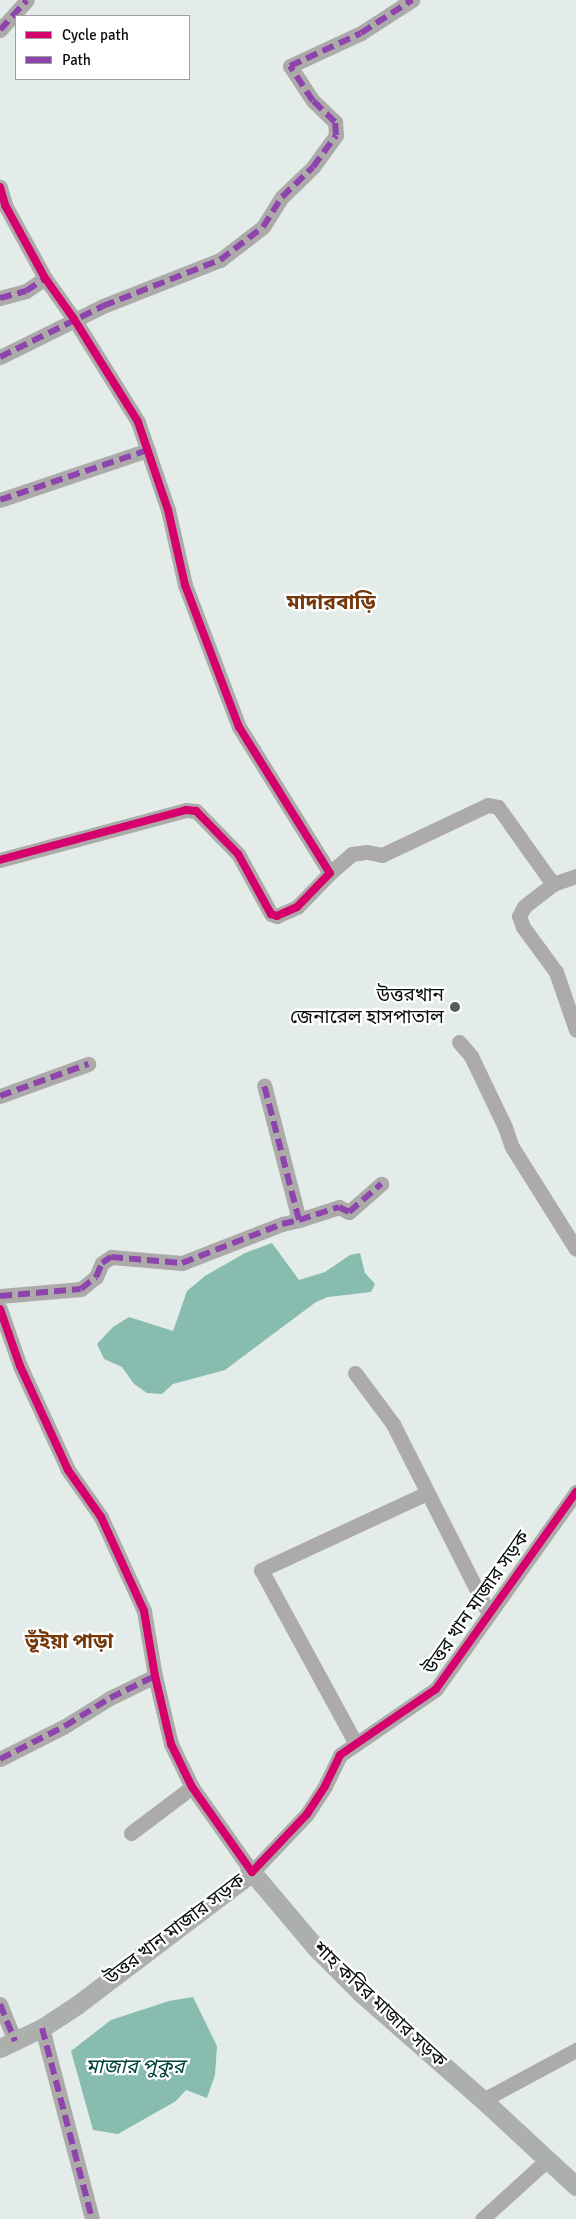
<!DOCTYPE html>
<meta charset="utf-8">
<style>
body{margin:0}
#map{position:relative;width:576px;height:2219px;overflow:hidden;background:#e4ecea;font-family:Signika,"Noto Sans Bengali",sans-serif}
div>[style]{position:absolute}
.water>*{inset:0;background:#88bcaf}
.minor>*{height:15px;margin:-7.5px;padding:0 7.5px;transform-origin:7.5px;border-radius:7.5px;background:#acabaa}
.major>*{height:19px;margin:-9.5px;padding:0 9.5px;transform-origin:9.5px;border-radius:9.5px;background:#adafad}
.quiet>*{height:6px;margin-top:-3px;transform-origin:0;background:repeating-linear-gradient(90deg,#8e44ad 0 12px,transparent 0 18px)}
.cycleway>*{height:8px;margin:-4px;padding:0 4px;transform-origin:4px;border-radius:4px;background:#d6006c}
.dots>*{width:14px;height:14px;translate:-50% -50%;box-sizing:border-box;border:2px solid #fff;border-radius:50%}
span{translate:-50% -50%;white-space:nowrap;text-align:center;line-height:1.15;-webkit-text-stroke:4.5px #fff;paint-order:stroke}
.poi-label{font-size:19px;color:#090d0c}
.right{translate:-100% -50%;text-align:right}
.street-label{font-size:19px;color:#090d0c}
.neighbourhood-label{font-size:20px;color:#74380b;font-weight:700}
.water-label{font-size:20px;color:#004337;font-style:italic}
.quarter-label{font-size:21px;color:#74380b;font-weight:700}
.legend{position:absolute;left:15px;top:15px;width:175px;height:65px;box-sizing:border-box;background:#fff;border:1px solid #9d9e9e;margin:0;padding:6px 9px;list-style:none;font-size:15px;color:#090d0c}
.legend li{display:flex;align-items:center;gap:10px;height:25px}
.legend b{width:25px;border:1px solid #9d9e9e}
</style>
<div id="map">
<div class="water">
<div style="clip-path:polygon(272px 1243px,299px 1280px,325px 1272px,350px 1255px,360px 1253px,365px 1273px,375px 1284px,371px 1292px,328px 1297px,316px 1302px,225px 1370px,173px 1384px,162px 1394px,147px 1393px,134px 1384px,122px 1367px,104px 1359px,97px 1344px,113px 1327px,129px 1317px,173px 1331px,187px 1291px,205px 1276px,245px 1253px)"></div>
<div style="clip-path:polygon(193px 1997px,217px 2046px,215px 2075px,207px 2098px,186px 2090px,176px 2101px,118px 2134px,93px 2130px,71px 2051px,111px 2020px,169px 2001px)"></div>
</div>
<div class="minor">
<div style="left:0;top:30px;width:40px;rotate:-48deg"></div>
<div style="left:0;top:187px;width:19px;rotate:74deg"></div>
<div style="left:5px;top:205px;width:83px;rotate:61.3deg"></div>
<div style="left:45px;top:278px;width:50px;rotate:54.7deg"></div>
<div style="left:74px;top:319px;width:121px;rotate:58.1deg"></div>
<div style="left:138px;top:422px;width:93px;rotate:71.2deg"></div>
<div style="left:168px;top:510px;width:77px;rotate:77.2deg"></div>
<div style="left:185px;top:585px;width:152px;rotate:69.2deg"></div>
<div style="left:239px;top:727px;width:172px;rotate:58.1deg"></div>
<div style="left:330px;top:873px;width:47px;rotate:134.1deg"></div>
<div style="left:297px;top:907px;width:22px;rotate:156deg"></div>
<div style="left:277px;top:916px;width:6px;rotate:-162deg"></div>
<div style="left:271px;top:914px;width:68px;rotate:-118.8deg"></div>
<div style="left:238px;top:854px;width:60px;rotate:-134.3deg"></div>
<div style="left:196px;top:811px;width:10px;rotate:-174deg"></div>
<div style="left:186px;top:810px;width:193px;rotate:165deg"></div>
<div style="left:0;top:298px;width:27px;rotate:-15deg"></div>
<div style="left:26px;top:291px;width:23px;rotate:-34deg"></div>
<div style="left:0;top:357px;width:115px;rotate:-26.3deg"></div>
<div style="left:103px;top:306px;width:126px;rotate:-21.5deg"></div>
<div style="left:220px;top:260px;width:54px;rotate:-37.5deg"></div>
<div style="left:263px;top:227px;width:36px;rotate:-58deg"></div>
<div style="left:282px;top:197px;width:43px;rotate:-44.1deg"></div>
<div style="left:313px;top:167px;width:39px;rotate:-54deg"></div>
<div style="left:336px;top:135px;width:13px;rotate:-94deg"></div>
<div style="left:335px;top:122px;width:30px;rotate:-136deg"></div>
<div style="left:313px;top:101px;width:42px;rotate:-123.3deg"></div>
<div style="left:290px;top:66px;width:78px;rotate:-24.9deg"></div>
<div style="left:361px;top:33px;width:61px;rotate:-32.9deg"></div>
<div style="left:0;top:500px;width:156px;rotate:-18.7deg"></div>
<div style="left:330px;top:873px;width:29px;rotate:-41deg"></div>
<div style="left:352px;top:854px;width:15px;rotate:-8deg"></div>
<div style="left:367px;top:852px;width:15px;rotate:11deg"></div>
<div style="left:382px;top:855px;width:117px;rotate:-25.3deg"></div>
<div style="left:488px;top:805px;width:10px;rotate:11deg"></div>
<div style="left:498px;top:807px;width:95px;rotate:54.5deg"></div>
<div style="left:576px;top:876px;width:24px;rotate:161deg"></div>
<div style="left:553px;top:884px;width:37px;rotate:142deg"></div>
<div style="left:524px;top:907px;width:10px;rotate:119deg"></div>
<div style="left:519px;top:916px;width:12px;rotate:70deg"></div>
<div style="left:523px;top:927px;width:56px;rotate:53.7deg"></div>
<div style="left:556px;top:972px;width:61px;rotate:71deg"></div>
<div style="left:459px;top:1042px;width:18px;rotate:49deg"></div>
<div style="left:471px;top:1056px;width:79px;rotate:64.4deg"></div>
<div style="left:505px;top:1127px;width:21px;rotate:71deg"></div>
<div style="left:512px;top:1147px;width:120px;rotate:57.9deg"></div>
<div style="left:0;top:1096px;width:94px;rotate:-20deg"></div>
<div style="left:299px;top:1220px;width:42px;rotate:-18deg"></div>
<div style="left:339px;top:1207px;width:11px;rotate:27deg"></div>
<div style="left:349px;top:1212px;width:43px;rotate:-41.2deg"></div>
<div style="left:0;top:1296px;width:81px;rotate:-4.9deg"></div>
<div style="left:81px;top:1289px;width:19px;rotate:-39deg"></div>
<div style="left:96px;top:1277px;width:15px;rotate:-67deg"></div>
<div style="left:102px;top:1263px;width:11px;rotate:-34deg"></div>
<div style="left:111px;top:1257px;width:71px;rotate:4.8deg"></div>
<div style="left:182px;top:1263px;width:107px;rotate:-21.3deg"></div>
<div style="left:282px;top:1224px;width:17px;rotate:-13deg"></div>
<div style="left:299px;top:1220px;width:139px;rotate:-104.5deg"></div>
<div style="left:0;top:1309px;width:60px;rotate:70.7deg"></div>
<div style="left:20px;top:1366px;width:115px;rotate:65.2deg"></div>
<div style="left:68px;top:1470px;width:57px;rotate:54.9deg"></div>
<div style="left:101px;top:1517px;width:103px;rotate:65.4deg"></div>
<div style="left:144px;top:1611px;width:66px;rotate:80.4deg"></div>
<div style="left:155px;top:1676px;width:70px;rotate:76.8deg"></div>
<div style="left:171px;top:1744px;width:48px;rotate:64deg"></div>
<div style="left:192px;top:1787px;width:104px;rotate:54.8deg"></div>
<div style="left:252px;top:1872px;width:80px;rotate:-46.5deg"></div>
<div style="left:307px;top:1814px;width:33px;rotate:-57deg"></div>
<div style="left:325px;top:1786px;width:34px;rotate:-64deg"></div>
<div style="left:340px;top:1755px;width:116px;rotate:-34.5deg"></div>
<div style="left:436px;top:1689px;width:242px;rotate:-54.6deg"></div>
<div style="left:355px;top:1373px;width:64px;rotate:53.3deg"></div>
<div style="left:393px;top:1424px;width:213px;rotate:63.2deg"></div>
<div style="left:356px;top:1744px;width:198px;rotate:-118.6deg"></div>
<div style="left:261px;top:1570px;width:183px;rotate:-24.9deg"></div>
<div style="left:0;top:1759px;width:73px;rotate:-26.9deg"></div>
<div style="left:65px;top:1726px;width:53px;rotate:-31.9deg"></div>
<div style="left:110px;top:1698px;width:50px;rotate:-26.1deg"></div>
<div style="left:131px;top:1833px;width:76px;rotate:-37deg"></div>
<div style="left:0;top:2004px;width:40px;rotate:68deg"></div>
<div style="left:42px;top:2028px;width:197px;rotate:75.3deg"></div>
<div style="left:483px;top:2100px;width:106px;rotate:-28.3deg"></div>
<div style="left:482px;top:2219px;width:88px;rotate:-42.2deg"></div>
</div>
<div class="major">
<div style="left:0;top:2048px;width:47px;rotate:-25.5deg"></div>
<div style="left:42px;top:2028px;width:42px;rotate:-33.3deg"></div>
<div style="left:77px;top:2005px;width:220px;rotate:-37.2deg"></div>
<div style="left:252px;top:1872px;width:99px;rotate:49.9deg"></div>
<div style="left:316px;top:1948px;width:64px;rotate:45deg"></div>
<div style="left:361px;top:1993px;width:162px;rotate:41.3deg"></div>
<div style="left:483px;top:2100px;width:127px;rotate:42.8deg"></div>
</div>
<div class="quiet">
<div style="left:0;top:30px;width:40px;rotate:-48deg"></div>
<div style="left:0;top:298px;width:27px;rotate:-15deg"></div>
<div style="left:26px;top:291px;width:23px;rotate:-34deg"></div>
<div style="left:0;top:357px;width:115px;rotate:-26.3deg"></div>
<div style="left:103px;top:306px;width:126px;rotate:-21.5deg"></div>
<div style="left:220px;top:260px;width:54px;rotate:-37.5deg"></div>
<div style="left:263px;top:227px;width:36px;rotate:-58deg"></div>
<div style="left:282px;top:197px;width:43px;rotate:-44.1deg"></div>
<div style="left:313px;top:167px;width:39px;rotate:-54deg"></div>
<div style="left:336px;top:135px;width:13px;rotate:-94deg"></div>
<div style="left:335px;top:122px;width:30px;rotate:-136deg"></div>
<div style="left:313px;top:101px;width:42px;rotate:-123.3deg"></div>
<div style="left:290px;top:66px;width:78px;rotate:-24.9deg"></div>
<div style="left:361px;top:33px;width:61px;rotate:-32.9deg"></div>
<div style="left:0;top:500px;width:156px;rotate:-18.7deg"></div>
<div style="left:0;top:1096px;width:94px;rotate:-20deg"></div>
<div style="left:299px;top:1220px;width:42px;rotate:-18deg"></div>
<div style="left:339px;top:1207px;width:11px;rotate:27deg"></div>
<div style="left:349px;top:1212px;width:43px;rotate:-41.2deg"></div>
<div style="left:0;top:1296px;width:81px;rotate:-4.9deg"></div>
<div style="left:81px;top:1289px;width:19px;rotate:-39deg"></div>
<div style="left:96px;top:1277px;width:15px;rotate:-67deg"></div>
<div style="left:102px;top:1263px;width:11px;rotate:-34deg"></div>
<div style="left:111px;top:1257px;width:71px;rotate:4.8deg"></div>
<div style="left:182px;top:1263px;width:107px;rotate:-21.3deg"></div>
<div style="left:282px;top:1224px;width:17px;rotate:-13deg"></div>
<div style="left:299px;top:1220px;width:139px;rotate:-104.5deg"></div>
<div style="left:0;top:1759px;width:73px;rotate:-26.9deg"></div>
<div style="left:65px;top:1726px;width:53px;rotate:-31.9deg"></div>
<div style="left:110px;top:1698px;width:50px;rotate:-26.1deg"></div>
<div style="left:0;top:2004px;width:40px;rotate:68deg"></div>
<div style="left:42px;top:2028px;width:197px;rotate:75.3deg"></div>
</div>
<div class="cycleway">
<div style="left:0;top:187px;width:19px;rotate:74deg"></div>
<div style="left:5px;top:205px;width:83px;rotate:61.3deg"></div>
<div style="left:45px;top:278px;width:50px;rotate:54.7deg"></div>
<div style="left:74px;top:319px;width:121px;rotate:58.1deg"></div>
<div style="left:138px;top:422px;width:93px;rotate:71.2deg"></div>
<div style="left:168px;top:510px;width:77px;rotate:77.2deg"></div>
<div style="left:185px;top:585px;width:152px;rotate:69.2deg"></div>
<div style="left:239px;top:727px;width:172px;rotate:58.1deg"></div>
<div style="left:330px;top:873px;width:47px;rotate:134.1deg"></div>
<div style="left:297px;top:907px;width:22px;rotate:156deg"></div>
<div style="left:277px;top:916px;width:6px;rotate:-162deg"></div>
<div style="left:271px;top:914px;width:68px;rotate:-118.8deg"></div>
<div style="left:238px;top:854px;width:60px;rotate:-134.3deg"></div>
<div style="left:196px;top:811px;width:10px;rotate:-174deg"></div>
<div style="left:186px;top:810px;width:193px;rotate:165deg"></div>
<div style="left:0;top:1309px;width:60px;rotate:70.7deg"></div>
<div style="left:20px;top:1366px;width:115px;rotate:65.2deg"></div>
<div style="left:68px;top:1470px;width:57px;rotate:54.9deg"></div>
<div style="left:101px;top:1517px;width:103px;rotate:65.4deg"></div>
<div style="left:144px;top:1611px;width:66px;rotate:80.4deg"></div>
<div style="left:155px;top:1676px;width:70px;rotate:76.8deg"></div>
<div style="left:171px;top:1744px;width:48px;rotate:64deg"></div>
<div style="left:192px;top:1787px;width:104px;rotate:54.8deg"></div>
<div style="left:252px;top:1872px;width:80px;rotate:-46.5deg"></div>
<div style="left:307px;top:1814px;width:33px;rotate:-57deg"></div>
<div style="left:325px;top:1786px;width:34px;rotate:-64deg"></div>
<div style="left:340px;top:1755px;width:116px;rotate:-34.5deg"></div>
<div style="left:436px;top:1689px;width:242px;rotate:-54.6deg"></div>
</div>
<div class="dots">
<div style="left:455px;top:1007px;background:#565b5a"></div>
</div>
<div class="poi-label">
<span class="right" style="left:444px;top:1007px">উত্তরখান<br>জেনারেল হাসপাতাল</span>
</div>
<div class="street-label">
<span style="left:477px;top:1603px;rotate:-55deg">উত্তর খান মাজার সড়ক</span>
<span style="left:175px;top:1930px;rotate:-37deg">উত্তর খান মাজার সড়ক</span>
<span style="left:379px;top:2005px;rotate:43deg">শাহ কবির মাজার সড়ক</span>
</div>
<div class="neighbourhood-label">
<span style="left:69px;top:1641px">ভূঁইয়া পাড়া</span>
</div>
<div class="water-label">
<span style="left:135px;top:2066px">মাজার পুকুর</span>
</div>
<div class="quarter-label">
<span style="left:331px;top:602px">মাদারবাড়ি</span>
</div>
<ul class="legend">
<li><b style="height:6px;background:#d6006c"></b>Cycle path</li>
<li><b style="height:6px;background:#8e44ad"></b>Path</li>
</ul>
</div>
